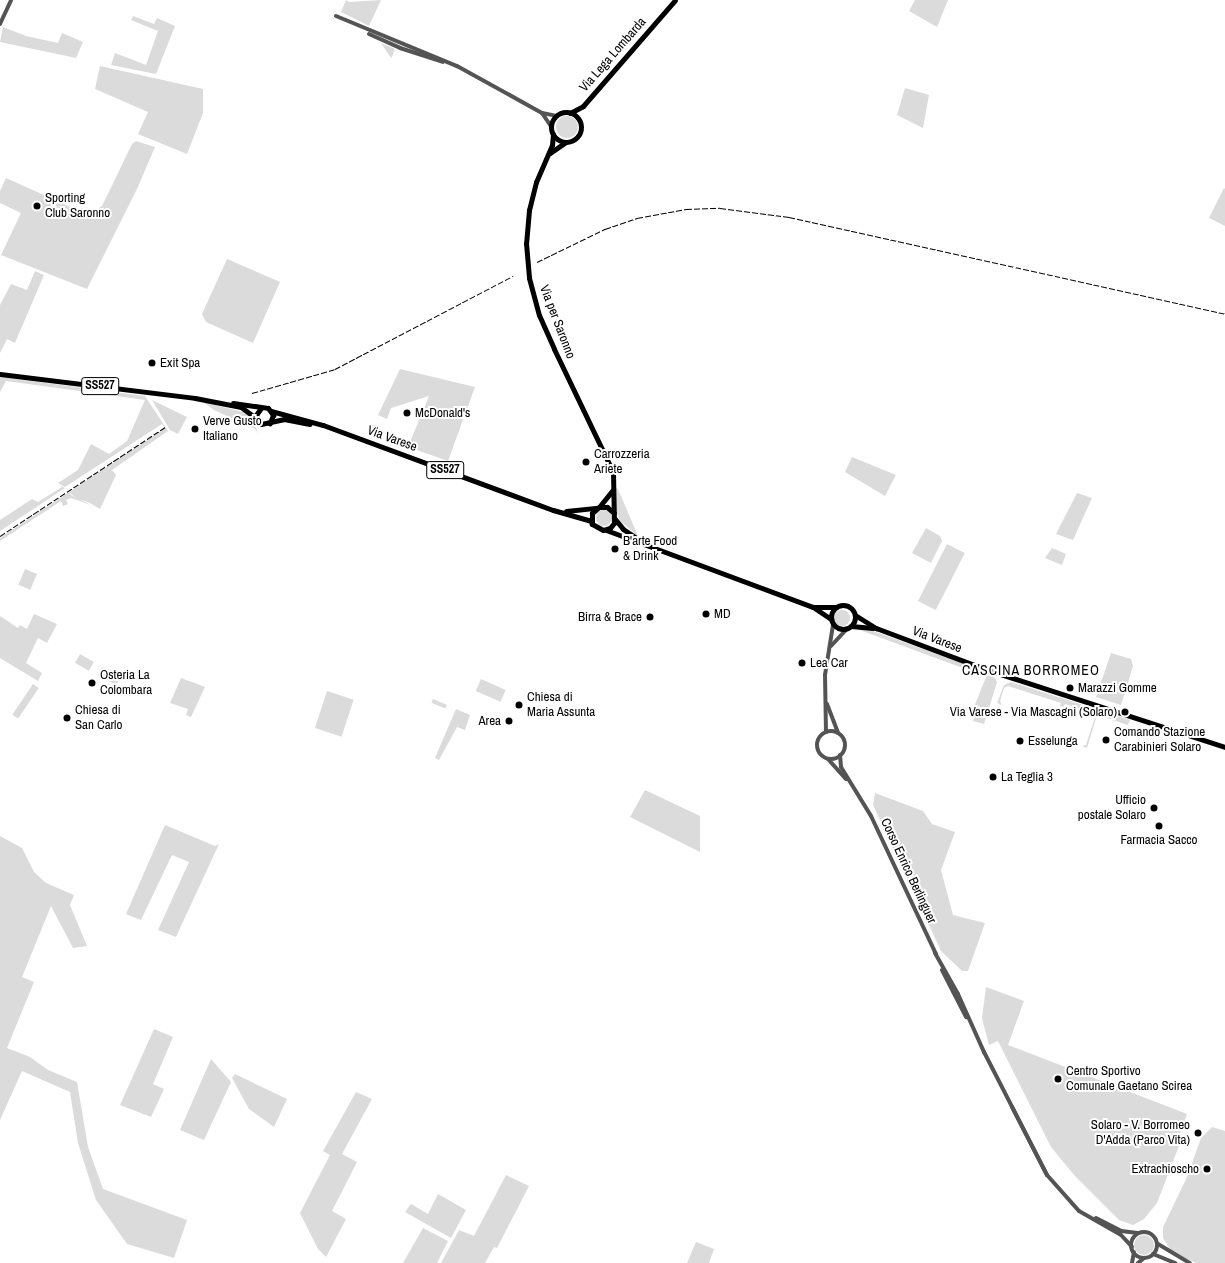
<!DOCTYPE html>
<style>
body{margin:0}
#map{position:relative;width:1225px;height:1263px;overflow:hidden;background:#fff;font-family:"Archivo Narrow",sans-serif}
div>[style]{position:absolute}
.green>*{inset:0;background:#dbdbdb;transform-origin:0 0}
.round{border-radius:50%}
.tertiary>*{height:4px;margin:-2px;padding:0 2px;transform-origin:2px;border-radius:2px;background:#545454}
.tertiary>.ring{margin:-2px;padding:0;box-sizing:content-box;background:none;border:4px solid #545454;border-radius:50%}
.primary>*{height:5px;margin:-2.5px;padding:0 2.5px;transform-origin:2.5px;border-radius:2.5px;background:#000}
.primary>.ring{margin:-2.5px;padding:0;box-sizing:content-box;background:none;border:5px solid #000;border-radius:50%}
.rail>*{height:1px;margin-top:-0.5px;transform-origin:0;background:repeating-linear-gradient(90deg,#000 0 6px,transparent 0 8px)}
.dots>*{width:11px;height:11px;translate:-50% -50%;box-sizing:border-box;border:2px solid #fff;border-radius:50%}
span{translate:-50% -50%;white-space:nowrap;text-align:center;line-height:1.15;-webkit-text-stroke:4px #fff;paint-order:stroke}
.shield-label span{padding:1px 3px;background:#fff;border:1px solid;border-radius:3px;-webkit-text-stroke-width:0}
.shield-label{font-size:12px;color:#000;font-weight:700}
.street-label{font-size:13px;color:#000}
.poi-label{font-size:13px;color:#000}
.left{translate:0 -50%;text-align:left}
.right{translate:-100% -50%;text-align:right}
.neighbourhood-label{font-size:14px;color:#000;letter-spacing:1px}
</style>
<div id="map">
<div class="green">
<div style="clip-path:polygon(346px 0,349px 2px,381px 0,369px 26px,341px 12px)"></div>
<div style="clip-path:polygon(915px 0,948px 0,937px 27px,909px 11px)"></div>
<div style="clip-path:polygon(133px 16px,154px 24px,157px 18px,175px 26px,156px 74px,111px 65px,115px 53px,146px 65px,158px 31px,131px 20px)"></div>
<div style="clip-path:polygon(3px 27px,26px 36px,58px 43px,62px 33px,83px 42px,76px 58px,0 42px)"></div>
<div style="clip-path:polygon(381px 43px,395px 49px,392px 57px,391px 58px)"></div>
<div style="clip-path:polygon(100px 66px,203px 89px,203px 113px,187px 154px,138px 134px,148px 112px,95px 89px)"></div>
<div style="clip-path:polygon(905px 88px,929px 95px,923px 128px,897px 115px)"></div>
<div class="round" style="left:556px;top:116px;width:22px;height:22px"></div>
<div style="clip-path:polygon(136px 141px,155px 147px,137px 189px,87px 289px,1px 255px,21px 213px,0 203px,0 191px,6px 178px,75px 209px,90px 213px,102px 206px,132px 144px)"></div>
<div style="clip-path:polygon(1224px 188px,1225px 189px,1225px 226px,1209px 218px)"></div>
<div style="clip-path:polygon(227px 259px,280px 282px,253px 343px,206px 322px,202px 314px)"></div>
<div style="clip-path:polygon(35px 271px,44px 275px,15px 343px,7px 339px,0 353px,0 305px,11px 284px,27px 290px)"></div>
<div style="clip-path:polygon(400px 369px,475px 387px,448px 461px,408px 447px,429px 396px,391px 408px,387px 419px,378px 415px)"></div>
<div style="clip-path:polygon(0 377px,145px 396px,168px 431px,112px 470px,116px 475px,100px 509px,90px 503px,79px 499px,91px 505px,71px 498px,66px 500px,68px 504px,63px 506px,61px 501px,0 541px,0 538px,69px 492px,71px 495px,76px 498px,69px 492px,165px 428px,162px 424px,65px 487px,58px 483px,78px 470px,91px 444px,109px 454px,127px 441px,145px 400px,6px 381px,0 392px)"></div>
<div style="clip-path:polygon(152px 400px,187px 417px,178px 434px,170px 430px)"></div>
<div style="clip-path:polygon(203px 402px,243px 412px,253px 419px,258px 434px,255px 429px,214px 410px)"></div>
<div style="clip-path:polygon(852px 457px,896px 475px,885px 496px,845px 472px)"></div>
<div style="clip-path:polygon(60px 485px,65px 488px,0 531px,0 520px,32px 499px,38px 502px,62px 487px)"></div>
<div style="clip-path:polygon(616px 488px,618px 489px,638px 536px,620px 521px,615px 508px)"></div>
<div style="clip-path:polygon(1077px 493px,1092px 498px,1073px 540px,1056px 534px)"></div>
<div class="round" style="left:596px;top:510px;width:16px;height:16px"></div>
<div style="clip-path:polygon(926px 528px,940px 536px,942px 541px,931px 563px,912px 553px)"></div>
<div style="left:947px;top:544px;width:20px;height:64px;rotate:27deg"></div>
<div style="clip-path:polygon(1052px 548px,1066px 554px,1062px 565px,1045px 558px)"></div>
<div style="left:25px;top:569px;width:13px;height:17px;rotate:23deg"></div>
<div class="round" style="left:834px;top:610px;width:16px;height:16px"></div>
<div style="clip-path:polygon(34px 614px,57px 624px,47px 643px,38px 638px,26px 663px,42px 673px,38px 681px,0 658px,0 616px,18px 628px,20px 625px,27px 629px)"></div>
<div style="clip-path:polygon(865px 628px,981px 670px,981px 677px,978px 678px,979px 674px,857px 629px)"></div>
<div style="clip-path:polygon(1111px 653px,1131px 659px,1133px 666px,1121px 705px,1096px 697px)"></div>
<div style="left:80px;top:654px;width:16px;height:10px;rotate:30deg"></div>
<div style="left:102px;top:667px;width:21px;height:9px;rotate:29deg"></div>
<div style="clip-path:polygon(987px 675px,995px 678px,997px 682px,984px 724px,973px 721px,975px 716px,971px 714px)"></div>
<div style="clip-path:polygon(181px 678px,205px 687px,191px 717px,186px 715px,188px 709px,170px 703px)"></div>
<div style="left:481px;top:679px;width:27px;height:13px;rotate:24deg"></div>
<div style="clip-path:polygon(1011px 682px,1130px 720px,1128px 725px,1097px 715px,1087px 748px,1082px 746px,1086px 745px,1095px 717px,1093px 713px,1065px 704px,1063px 707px,1060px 706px,1061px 703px,1008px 686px,1004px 688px,1000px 701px,1002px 705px,997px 703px,1004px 685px)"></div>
<div style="left:33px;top:684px;width:7px;height:37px;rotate:34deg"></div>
<div style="left:327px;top:691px;width:28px;height:39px;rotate:18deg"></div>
<div style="left:433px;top:699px;width:15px;height:4px;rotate:23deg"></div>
<div style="clip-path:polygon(456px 709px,470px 715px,465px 730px,457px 727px,439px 760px,435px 758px)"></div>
<div style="clip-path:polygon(645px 790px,700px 816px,700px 852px,630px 817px)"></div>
<div style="clip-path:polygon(875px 793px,923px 811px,932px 824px,955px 832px,941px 870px,953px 915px,985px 923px,968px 971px,962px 971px,941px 951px,873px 805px)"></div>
<div style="clip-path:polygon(165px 825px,215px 846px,219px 844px,176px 937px,158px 930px,189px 862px,172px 855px,141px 920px,126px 914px)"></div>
<div style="clip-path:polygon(0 836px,22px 848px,34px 872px,46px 883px,74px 895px,70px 905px,87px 946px,73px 948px,51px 906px,22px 977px,34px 982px,7px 1048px,30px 1057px,48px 1070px,77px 1082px,88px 1147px,103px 1189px,187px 1220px,174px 1258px,127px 1244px,96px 1200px,78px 1143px,70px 1092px,22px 1071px,0 1120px)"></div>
<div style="clip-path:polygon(986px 987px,1024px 1001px,1008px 1045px,1187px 1114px,1179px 1136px,1182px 1138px,1157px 1203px,1144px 1219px,1133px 1225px,1119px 1220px,1075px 1176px,1051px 1147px,998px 1041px,989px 1045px,982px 1018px)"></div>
<div style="clip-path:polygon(154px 1029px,173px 1037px,153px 1084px,164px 1089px,151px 1117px,120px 1105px)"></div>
<div style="clip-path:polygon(211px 1059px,231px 1082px,204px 1140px,180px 1130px)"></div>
<div style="clip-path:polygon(235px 1074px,287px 1099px,274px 1127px,249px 1109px,232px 1078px)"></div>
<div style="clip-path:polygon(356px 1092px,372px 1099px,342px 1154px,357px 1162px,332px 1211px,346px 1219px,326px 1257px,318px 1249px,300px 1213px,330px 1155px,323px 1151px)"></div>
<div style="clip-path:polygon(1212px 1127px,1225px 1131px,1225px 1263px,1196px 1263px,1171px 1251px,1163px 1238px,1163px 1227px,1187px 1177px,1201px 1138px)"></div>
<div style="clip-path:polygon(506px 1175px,529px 1186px,497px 1248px,494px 1247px,485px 1263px,441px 1263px,459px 1230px,474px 1236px)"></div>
<div style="clip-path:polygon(438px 1194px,466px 1210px,451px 1238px,405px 1212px,411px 1204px,428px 1214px)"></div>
<div style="clip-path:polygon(423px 1228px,448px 1241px,437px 1263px,403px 1263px)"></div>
<div class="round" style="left:1134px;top:1235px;width:20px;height:20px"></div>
<div style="clip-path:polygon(696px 1242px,714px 1249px,709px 1263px,687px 1263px)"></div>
</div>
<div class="tertiary">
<div style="left:336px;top:16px;width:131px;rotate:22.5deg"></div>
<div style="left:457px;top:66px;width:97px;rotate:28.9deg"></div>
<div style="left:542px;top:113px;width:15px;rotate:11deg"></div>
<div style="left:0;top:24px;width:26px;rotate:-65deg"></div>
<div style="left:369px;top:34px;width:34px;rotate:24deg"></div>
<div style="left:400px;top:48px;width:45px;rotate:18deg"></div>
<div style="left:542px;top:113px;width:18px;rotate:56deg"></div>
<div style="left:831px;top:646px;width:23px;rotate:-47deg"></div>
<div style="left:827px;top:704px;width:31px;rotate:69deg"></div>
<div class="ring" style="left:817px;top:731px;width:24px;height:24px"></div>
<div style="left:826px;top:732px;width:57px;rotate:-91deg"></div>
<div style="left:825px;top:675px;width:51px;rotate:-80.9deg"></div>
<div style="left:840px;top:755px;width:12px;rotate:85deg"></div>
<div style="left:841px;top:767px;width:57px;rotate:58.5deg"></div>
<div style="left:871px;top:816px;width:153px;rotate:64.8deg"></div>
<div style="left:828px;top:759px;width:27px;rotate:48deg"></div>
<div style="left:935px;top:953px;width:47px;rotate:60.7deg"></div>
<div style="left:958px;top:994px;width:64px;rotate:65.9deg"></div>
<div style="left:984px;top:1052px;width:138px;rotate:62.9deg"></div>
<div style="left:1047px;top:1175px;width:76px;rotate:-117.2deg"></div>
<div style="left:942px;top:970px;width:53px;rotate:62.9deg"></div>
<div style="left:1047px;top:1175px;width:48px;rotate:48.4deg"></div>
<div style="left:1079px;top:1211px;width:48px;rotate:29.7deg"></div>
<div style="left:1121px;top:1235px;width:16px;rotate:47deg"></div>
<div style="left:1096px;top:1218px;width:28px;rotate:27deg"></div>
<div style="left:1121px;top:1231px;width:17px;rotate:7deg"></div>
<div class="ring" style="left:1131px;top:1232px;width:22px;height:22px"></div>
<div style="left:1158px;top:1244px;width:37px;rotate:31deg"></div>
<div style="left:1153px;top:1254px;width:24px;rotate:22deg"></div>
<div style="left:1132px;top:1263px;width:11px;rotate:-80deg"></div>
<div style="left:1138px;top:1263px;width:8px;rotate:-40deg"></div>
</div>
<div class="primary">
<div class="ring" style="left:551px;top:112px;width:25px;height:25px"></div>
<div style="left:570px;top:113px;width:15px;rotate:-28deg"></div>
<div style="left:583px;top:106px;width:140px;rotate:-49deg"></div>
<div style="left:553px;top:134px;width:11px;rotate:95deg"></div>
<div style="left:552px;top:145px;width:40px;rotate:113.4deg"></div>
<div style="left:536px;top:182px;width:29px;rotate:104deg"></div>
<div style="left:529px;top:210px;width:33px;rotate:95deg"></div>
<div style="left:526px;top:243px;width:35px;rotate:85deg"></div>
<div style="left:529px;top:278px;width:38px;rotate:75deg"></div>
<div style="left:539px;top:315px;width:37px;rotate:66deg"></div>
<div style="left:554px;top:349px;width:136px;rotate:64.4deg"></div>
<div style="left:613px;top:472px;width:51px;rotate:88.9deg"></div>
<div style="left:614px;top:523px;width:6px;rotate:129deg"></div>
<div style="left:610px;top:528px;width:7px;rotate:164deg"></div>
<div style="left:603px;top:530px;width:13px;rotate:-151deg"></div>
<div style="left:592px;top:524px;width:11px;rotate:-90deg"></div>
<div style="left:592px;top:513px;width:9px;rotate:-41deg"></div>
<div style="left:599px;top:507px;width:8px"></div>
<div style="left:607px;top:507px;width:9px;rotate:41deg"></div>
<div style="left:550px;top:153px;width:19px;rotate:-35deg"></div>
<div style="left:0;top:374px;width:196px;rotate:7deg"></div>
<div style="left:195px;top:398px;width:47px;rotate:11.1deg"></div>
<div style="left:241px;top:407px;width:20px;rotate:37deg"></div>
<div style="left:233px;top:403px;width:35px;rotate:8deg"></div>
<div style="left:268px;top:408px;width:9px;rotate:54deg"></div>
<div style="left:273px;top:415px;width:9px;rotate:111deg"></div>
<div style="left:261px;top:408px;width:9px;rotate:126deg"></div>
<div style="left:256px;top:415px;width:10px;rotate:61deg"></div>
<div style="left:261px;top:424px;width:24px;rotate:-12deg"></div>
<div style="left:284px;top:419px;width:26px;rotate:11deg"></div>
<div style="left:271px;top:411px;width:54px;rotate:15.1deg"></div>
<div style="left:323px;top:425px;width:245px;rotate:20.3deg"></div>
<div style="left:553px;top:510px;width:40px;rotate:16deg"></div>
<div style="left:599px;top:507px;width:21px;rotate:-51deg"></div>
<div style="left:566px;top:511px;width:30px;rotate:-6deg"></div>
<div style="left:615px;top:519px;width:13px;rotate:51deg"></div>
<div style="left:623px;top:529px;width:14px;rotate:34deg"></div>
<div style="left:606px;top:530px;width:221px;rotate:20.4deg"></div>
<div style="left:813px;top:607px;width:22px;rotate:34deg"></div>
<div class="ring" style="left:831px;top:605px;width:19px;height:19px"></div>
<div style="left:813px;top:607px;width:23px"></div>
<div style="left:855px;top:615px;width:25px;rotate:32deg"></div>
<div style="left:876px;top:628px;width:116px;rotate:20.6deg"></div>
<div style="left:985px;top:669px;width:252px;rotate:18deg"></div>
<div style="left:851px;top:626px;width:22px;rotate:5deg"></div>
</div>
<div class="rail">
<div style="left:537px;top:262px;width:76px;rotate:-25.9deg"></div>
<div style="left:605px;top:229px;width:34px;rotate:-19deg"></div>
<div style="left:637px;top:218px;width:50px;rotate:-10.4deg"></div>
<div style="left:686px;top:209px;width:34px;rotate:-2deg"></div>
<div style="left:720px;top:208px;width:70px;rotate:7.4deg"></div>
<div style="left:789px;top:217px;width:447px;rotate:12.5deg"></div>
<div style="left:252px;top:393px;width:86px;rotate:-16.1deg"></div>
<div style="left:335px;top:369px;width:201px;rotate:-27.6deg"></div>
<div style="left:0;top:536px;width:198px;rotate:-33.4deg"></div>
</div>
<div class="dots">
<div style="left:37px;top:206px;background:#000"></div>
<div style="left:152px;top:363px;background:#000"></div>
<div style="left:407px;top:413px;background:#000"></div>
<div style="left:195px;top:429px;background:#000"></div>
<div style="left:586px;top:462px;background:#000"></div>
<div style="left:615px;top:549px;background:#000"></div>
<div style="left:706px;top:614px;background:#000"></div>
<div style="left:650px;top:617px;background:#000"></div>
<div style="left:802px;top:663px;background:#000"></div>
<div style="left:92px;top:683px;background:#000"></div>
<div style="left:1070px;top:688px;background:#000"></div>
<div style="left:519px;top:705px;background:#000"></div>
<div style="left:1125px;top:712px;background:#000"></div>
<div style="left:67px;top:718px;background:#000"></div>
<div style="left:509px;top:721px;background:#000"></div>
<div style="left:1106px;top:740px;background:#000"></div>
<div style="left:1020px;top:741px;background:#000"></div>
<div style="left:993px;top:777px;background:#000"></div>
<div style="left:1154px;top:808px;background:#000"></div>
<div style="left:1159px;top:826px;background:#000"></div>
<div style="left:1058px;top:1079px;background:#000"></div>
<div style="left:1198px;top:1133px;background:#000"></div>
<div style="left:1207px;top:1169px;background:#000"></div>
</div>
<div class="shield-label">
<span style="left:100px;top:386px">SS527</span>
<span style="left:445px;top:470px">SS527</span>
</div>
<div class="street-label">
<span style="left:613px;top:55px;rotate:-49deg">Via Lega Lombarda</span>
<span style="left:557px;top:322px;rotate:69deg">Via per Saronno</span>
<span style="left:392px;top:439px;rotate:20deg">Via Varese</span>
<span style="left:937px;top:640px;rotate:21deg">Via Varese</span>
<span style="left:908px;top:871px;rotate:65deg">Corso Enrico Berlinguer</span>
</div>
<div class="poi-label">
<span class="left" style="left:45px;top:206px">Sporting<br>Club Saronno</span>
<span class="left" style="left:160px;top:363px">Exit Spa</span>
<span class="left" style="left:415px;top:413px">McDonald's</span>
<span class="left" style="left:203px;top:429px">Verve Gusto<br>Italiano</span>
<span class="left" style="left:594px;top:462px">Carrozzeria<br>Ariete</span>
<span class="left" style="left:623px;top:549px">B'arte Food<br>&amp; Drink</span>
<span class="left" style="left:714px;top:614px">MD</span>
<span class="right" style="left:642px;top:617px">Birra &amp; Brace</span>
<span class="left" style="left:810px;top:663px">Lea Car</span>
<span class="left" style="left:100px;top:683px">Osteria La<br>Colombara</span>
<span class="left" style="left:1078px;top:688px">Marazzi Gomme</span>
<span class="left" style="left:527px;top:705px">Chiesa di<br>Maria Assunta</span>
<span class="left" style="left:75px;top:718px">Chiesa di<br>San Carlo</span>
<span class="right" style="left:1117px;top:712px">Via Varese - Via Mascagni (Solaro)</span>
<span class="right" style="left:501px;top:721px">Area</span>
<span class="left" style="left:1114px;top:740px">Comando Stazione<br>Carabinieri Solaro</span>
<span class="left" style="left:1028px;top:741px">Esselunga</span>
<span class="left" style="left:1001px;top:777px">La Teglia 3</span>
<span class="right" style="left:1146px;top:808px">Ufficio<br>postale Solaro</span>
<span style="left:1159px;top:840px">Farmacia Sacco</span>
<span class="left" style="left:1066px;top:1079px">Centro Sportivo<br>Comunale Gaetano Scirea</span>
<span class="right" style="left:1190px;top:1133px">Solaro - V. Borromeo<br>D'Adda (Parco Vita)</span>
<span class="right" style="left:1199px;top:1169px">Extrachioscho</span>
</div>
<div class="neighbourhood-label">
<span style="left:1031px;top:670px">CASCINA BORROMEO</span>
</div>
</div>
